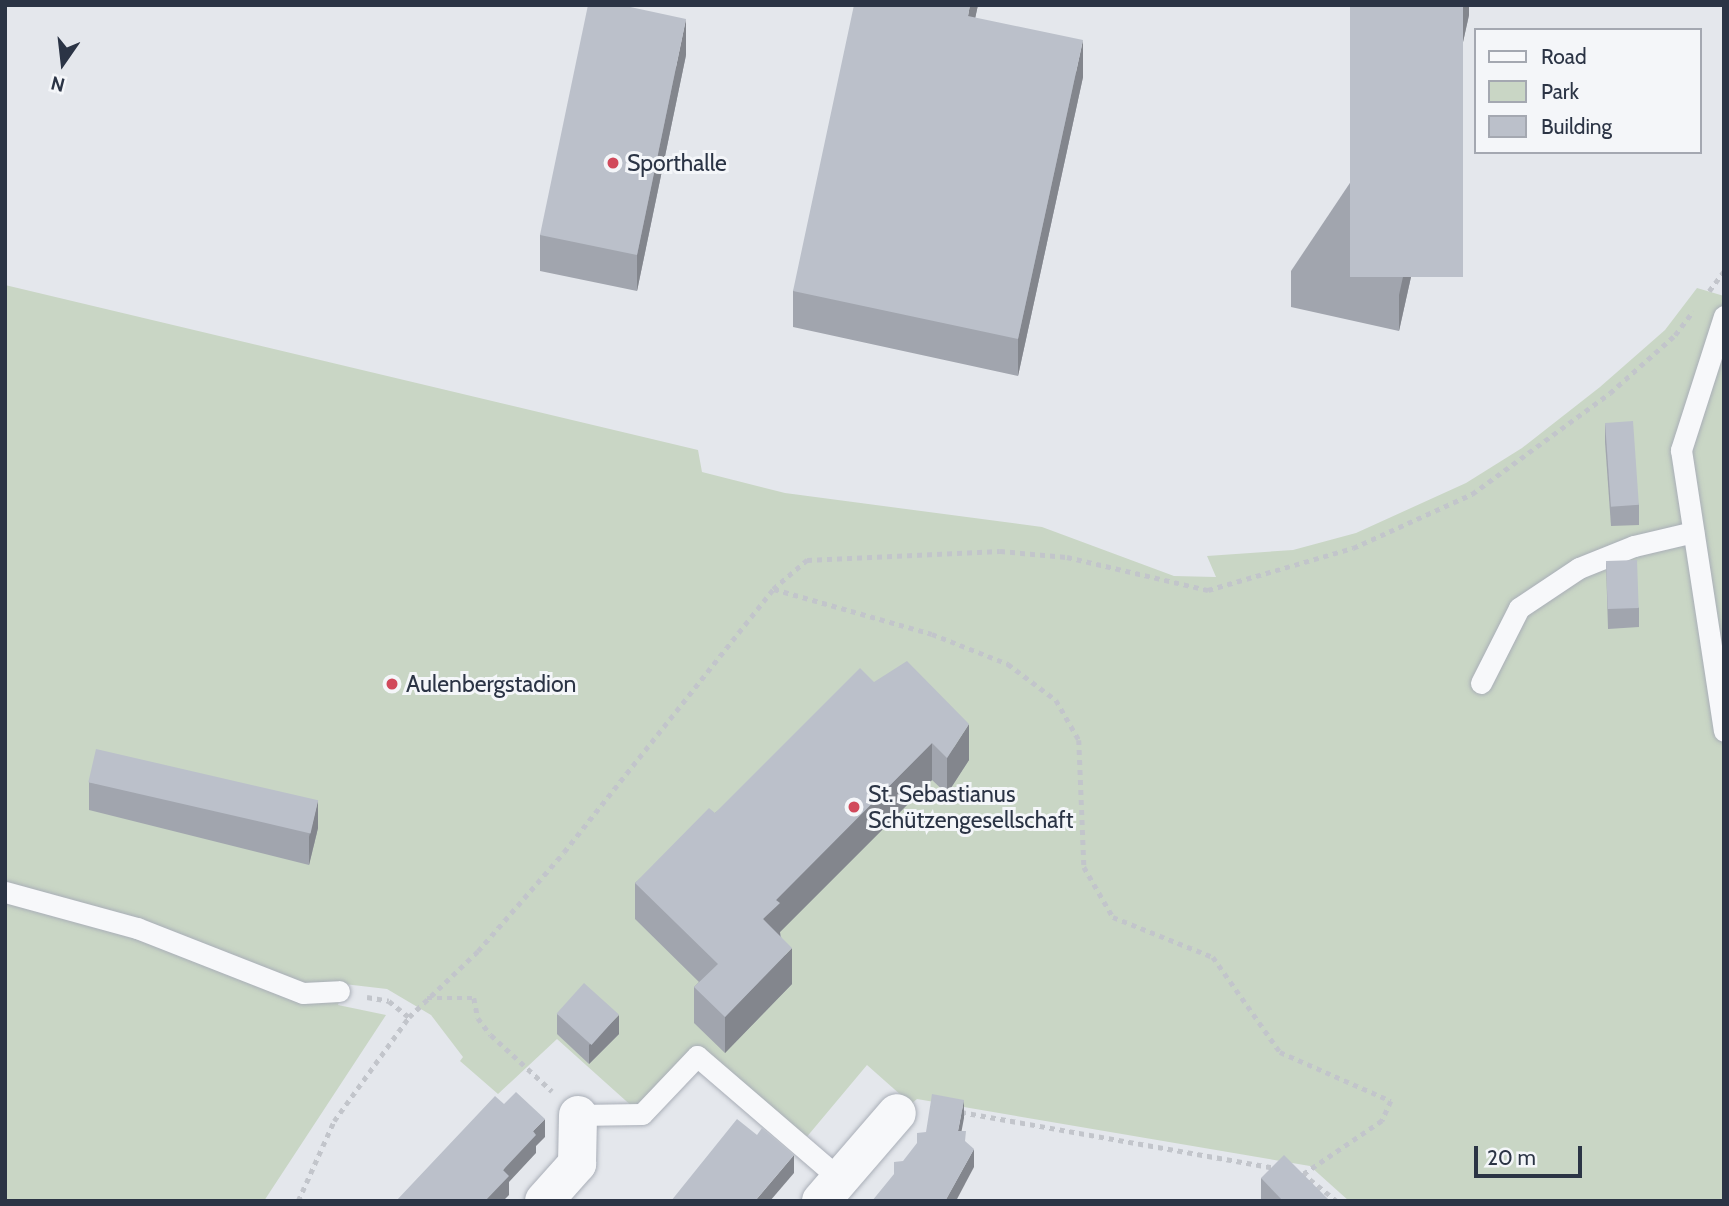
<!DOCTYPE html>
<meta charset="utf-8">
<style>
body{margin:0}
#map{position:relative;width:1729px;height:1206px;overflow:hidden;background:#e4e7ec;font-family:Cabin,sans-serif}
div>[style]{position:absolute}
.green>*{inset:0;background:#c9d6c5}
.path>*{height:4.5px;margin-top:-2.25px;transform-origin:0;background:repeating-linear-gradient(90deg,#c2c5cb 0 5px,transparent 0 10px)}
.roads{filter:drop-shadow(0 0 2px #a9aeb7) drop-shadow(0 0 2px #a9aeb7)}
.service>*{height:21px;margin:-10.5px;padding:0 10.5px;transform-origin:10.5px;border-radius:10.5px;background:#f7f8fa}
.minor>*{height:38px;margin:-19px;padding:0 19px;transform-origin:19px;border-radius:19px;background:#f7f8fa}
.wall>*{inset:0;background:#a1a5ae}
.shaded-wall>*{inset:0;background:#83868d}
.building>*{inset:0;background:#bbc0ca;transform-origin:0 0}
.dots>*{width:19px;height:19px;translate:-50% -50%;box-sizing:border-box;border:4px solid #f4f6f9;border-radius:50%}
span{translate:-50% -50%;white-space:nowrap;text-align:center;line-height:1.15;-webkit-text-stroke:6px #f4f6f9;paint-order:stroke}
.poi-label{font-size:23px;color:#2b3445}
.left{translate:0 -50%;text-align:left}
.frame{position:absolute;inset:0;border:7px solid #2b3445;pointer-events:none}
.legend{position:absolute;left:1474px;top:28px;width:228px;height:126px;box-sizing:border-box;background:#f4f6f9;border:2px solid #a4a8b1;margin:0;padding:9px 12px;list-style:none;font-size:21px;color:#2b3445}
.legend li{display:flex;align-items:center;gap:14px;height:35px}
.legend b{width:35px;border:2px solid #a4a8b1}
.north{position:absolute;left:28px;top:28px;width:70px;height:70px;-webkit-text-stroke:5px #f4f6f9;paint-order:stroke;rotate:194deg;font-size:19px;font-weight:700;line-height:28px;text-align:center;color:#2b3445}
.north::after{content:'';display:block;margin:auto;width:24px;height:32px;background:#2b3445;clip-path:polygon(50% 0,100% 100%,50% 72%,0 100%)}
.scale{position:absolute;left:1474px;top:1146px;width:108px;height:32px;box-sizing:border-box;border:4px solid #2b3445;border-top:0;padding-left:9px;font-size:21px;line-height:24px;white-space:nowrap;color:#2b3445;-webkit-text-stroke:5px #f4f6f9;paint-order:stroke}
</style>
<div id="map">
<div class="green">
<div style="clip-path:polygon(5px 285px,698px 450px,702px 472px,785px 493px,1042px 527px,1174px 576px,1216px 577px,1207px 556px,1293px 550px,1356px 533px,1466px 483px,1522px 448px,1600px 387px,1665px 330px,1697px 288px,1724px 296px,1724px 1201px,1349px 1201px,1310px 1166px,917px 1099px,911px 1104px,867px 1065px,805px 1139px,695px 1046px,635px 1109px,557px 1039px,498px 1094px,460px 1061px,463px 1057px,431px 1015px,387px 989px,344px 984px,338px 1005px,386px 1015px,264px 1201px,5px 1201px)"></div>
</div>
<div class="path">
<div style="left:1709px;top:291px;width:25px;rotate:-53deg"></div>
<div style="left:774px;top:589px;width:164px;rotate:15.9deg"></div>
<div style="left:932px;top:634px;width:82px;rotate:21.5deg"></div>
<div style="left:1008px;top:664px;width:60px;rotate:36.9deg"></div>
<div style="left:1056px;top:700px;width:46px;rotate:60.1deg"></div>
<div style="left:1079px;top:740px;width:127px;rotate:87.7deg"></div>
<div style="left:1084px;top:867px;width:58px;rotate:59.9deg"></div>
<div style="left:1113px;top:917px;width:108px;rotate:21.8deg"></div>
<div style="left:1213px;top:957px;width:116px;rotate:54.8deg"></div>
<div style="left:1280px;top:1052px;width:121px;rotate:23.8deg"></div>
<div style="left:1391px;top:1101px;width:22px;rotate:114deg"></div>
<div style="left:1382px;top:1121px;width:94px;rotate:145.8deg"></div>
<div style="left:367px;top:997px;width:22px;rotate:10deg"></div>
<div style="left:389px;top:1001px;width:26px;rotate:39deg"></div>
<div style="left:427px;top:998px;width:47px"></div>
<div style="left:474px;top:998px;width:20px;rotate:79deg"></div>
<div style="left:478px;top:1018px;width:21px;rotate:53deg"></div>
<div style="left:491px;top:1035px;width:83px;rotate:42.6deg"></div>
<div style="left:961px;top:1112px;width:320px;rotate:10.1deg"></div>
<div style="left:1302px;top:1173px;width:45px;rotate:38.7deg"></div>
<div style="left:298px;top:1201px;width:88px;rotate:-65.8deg"></div>
<div style="left:334px;top:1121px;width:128px;rotate:-54.2deg"></div>
<div style="left:409px;top:1017px;width:95px;rotate:-43.7deg"></div>
<div style="left:478px;top:951px;width:131px;rotate:-49deg"></div>
<div style="left:564px;top:852px;width:336px;rotate:-51.5deg"></div>
<div style="left:773px;top:589px;width:45px;rotate:-40.5deg"></div>
<div style="left:807px;top:560px;width:193px;rotate:-2.7deg"></div>
<div style="left:1000px;top:551px;width:67px;rotate:5.1deg"></div>
<div style="left:1067px;top:557px;width:145px;rotate:13.2deg"></div>
<div style="left:1208px;top:590px;width:151px;rotate:-16.2deg"></div>
<div style="left:1353px;top:548px;width:131px;rotate:-24.4deg"></div>
<div style="left:1472px;top:494px;width:171px;rotate:-36.2deg"></div>
<div style="left:1610px;top:393px;width:87px;rotate:-41.7deg"></div>
<div style="left:1675px;top:335px;width:30px;rotate:-53deg"></div>
</div>
<div class="roads">
<div class="service">
<div style="left:1724px;top:316px;width:141px;rotate:107.8deg"></div>
<div style="left:1681px;top:450px;width:284px;rotate:81.3deg"></div>
<div style="left:1481px;top:683px;width:84px;rotate:-63.1deg"></div>
<div style="left:1519px;top:608px;width:72px;rotate:-33.7deg"></div>
<div style="left:1579px;top:568px;width:59px;rotate:-21.8deg"></div>
<div style="left:1634px;top:546px;width:61px;rotate:-13.3deg"></div>
<div style="left:5px;top:892px;width:137px;rotate:15.3deg"></div>
<div style="left:137px;top:928px;width:178px;rotate:21.4deg"></div>
<div style="left:303px;top:993px;width:36px;rotate:-3deg"></div>
<div style="left:578px;top:1115px;width:64px;rotate:-0.9deg"></div>
<div style="left:642px;top:1114px;width:80px;rotate:-46.5deg"></div>
<div style="left:697px;top:1056px;width:189px;rotate:40.7deg"></div>
</div>
<div class="minor">
<div style="left:544px;top:1201px;width:50px;rotate:-48.3deg"></div>
<div style="left:577px;top:1164px;width:49px;rotate:-88.8deg"></div>
<div style="left:821px;top:1201px;width:116px;rotate:-49.2deg"></div>
</div>
</div>
<div class="wall">
<div style="clip-path:polygon(978px 5px,975px 18px,1083px 77px,1018px 376px,793px 327px,793px 291px)"></div>
<div style="clip-path:polygon(1469px 5px,1469px 15px,1399px 331px,1291px 307px,1291px 271px)"></div>
<div style="clip-path:polygon(686px 55px,637px 291px,540px 271px,540px 235px)"></div>
<div style="clip-path:polygon(1605px 423px,1639px 505px,1639px 525px,1611px 526px,1605px 442px)"></div>
<div style="clip-path:polygon(1606px 562px,1639px 608px,1639px 627px,1608px 629px)"></div>
<div style="clip-path:polygon(874px 682px,969px 760px,947px 794px,932px 780px,780px 932px,792px 984px,725px 1053px,694px 1023px,694px 987px,699px 982px,635px 919px,635px 883px,715px 813px)"></div>
<div style="clip-path:polygon(89px 782px,318px 828px,309px 865px,89px 810px)"></div>
<div style="clip-path:polygon(557px 1014px,619px 1034px,589px 1064px,557px 1034px)"></div>
<div style="clip-path:polygon(1261px 1178px,1330px 1201px,1261px 1201px)"></div>
</div>
<div class="shaded-wall">
<div style="clip-path:polygon(970px 5px,978px 5px,968px 52px,968px 16px)"></div>
<div style="clip-path:polygon(1463px 5px,1469px 5px,1469px 15px,1399px 331px,1399px 295px)"></div>
<div style="clip-path:polygon(686px 19px,686px 55px,637px 291px,637px 255px)"></div>
<div style="clip-path:polygon(1083px 40px,1083px 77px,1018px 376px,1018px 339px)"></div>
<div style="clip-path:polygon(969px 724px,969px 760px,947px 794px,947px 758px)"></div>
<div style="clip-path:polygon(932px 743px,932px 780px,780px 932px,780px 939px,763px 919px,776px 900px)"></div>
<div style="clip-path:polygon(318px 800px,318px 828px,309px 865px,309px 837px)"></div>
<div style="clip-path:polygon(792px 948px,792px 984px,725px 1053px,725px 1017px)"></div>
<div style="clip-path:polygon(619px 1015px,619px 1034px,589px 1064px,589px 1045px)"></div>
<div style="clip-path:polygon(964px 1100px,964px 1118px,958px 1150px,958px 1131px)"></div>
<div style="clip-path:polygon(545px 1119px,545px 1137px,536px 1146px,536px 1153px,509px 1182px,509px 1195px,503px 1201px,485px 1201px,503px 1170px,533px 1131px)"></div>
<div style="clip-path:polygon(974px 1149px,974px 1167px,956px 1201px,945px 1201px)"></div>
<div style="clip-path:polygon(794px 1155px,794px 1173px,770px 1201px,755px 1201px)"></div>
</div>
<div class="building">
<div style="clip-path:polygon(588px 5px,621px 5px,686px 19px,637px 255px,540px 235px)"></div>
<div style="clip-path:polygon(854px 5px,970px 5px,968px 16px,1083px 40px,1018px 339px,793px 291px)"></div>
<div style="left:1350px;top:5px;width:113px;height:272px"></div>
<div style="left:1633px;top:421px;width:84px;height:28px;rotate:86deg"></div>
<div style="left:1637px;top:560px;width:48px;height:31px;rotate:88deg"></div>
<div style="clip-path:polygon(907px 661px,969px 724px,947px 758px,932px 743px,776px 900px,780px 903px,763px 919px,792px 948px,725px 1017px,694px 987px,718px 964px,635px 883px,709px 808px,715px 813px,860px 668px,874px 682px)"></div>
<div style="left:96px;top:749px;width:228px;height:34px;rotate:13deg"></div>
<div style="left:584px;top:983px;width:47px;height:41px;rotate:42deg"></div>
<div style="clip-path:polygon(516px 1092px,545px 1119px,533px 1131px,536px 1135px,503px 1170px,509px 1176px,485px 1201px,396px 1201px,495px 1096px,504px 1104px)"></div>
<div style="clip-path:polygon(932px 1094px,964px 1100px,958px 1131px,966px 1131px,965px 1141px,974px 1149px,947px 1198px,945px 1201px,872px 1201px,894px 1174px,894px 1162px,903px 1161px,917px 1143px,917px 1133px,926px 1132px)"></div>
<div style="clip-path:polygon(737px 1119px,757px 1135px,762px 1128px,794px 1155px,755px 1201px,671px 1201px)"></div>
<div style="clip-path:polygon(1284px 1155px,1330px 1201px,1283px 1201px,1261px 1178px)"></div>
</div>
<div class="dots">
<div style="left:613px;top:163px;background:#d1495b"></div>
<div style="left:392px;top:684px;background:#d1495b"></div>
<div style="left:854px;top:807px;background:#d1495b"></div>
</div>
<div class="poi-label">
<span class="left" style="left:627px;top:163px">Sporthalle</span>
<span class="left" style="left:406px;top:684px">Aulenbergstadion</span>
<span class="left" style="left:868px;top:807px">St. Sebastianus<br>Schützengesellschaft</span>
</div>
<div class="frame"></div>
<ul class="legend">
<li><b style="height:9px;background:#f7f8fa"></b>Road</li>
<li><b style="height:19px;background:#c9d6c5"></b>Park</li>
<li><b style="height:19px;background:#bbc0ca"></b>Building</li>
</ul>
<div class="north">N</div>
<div class="scale">20 m</div>
</div>
